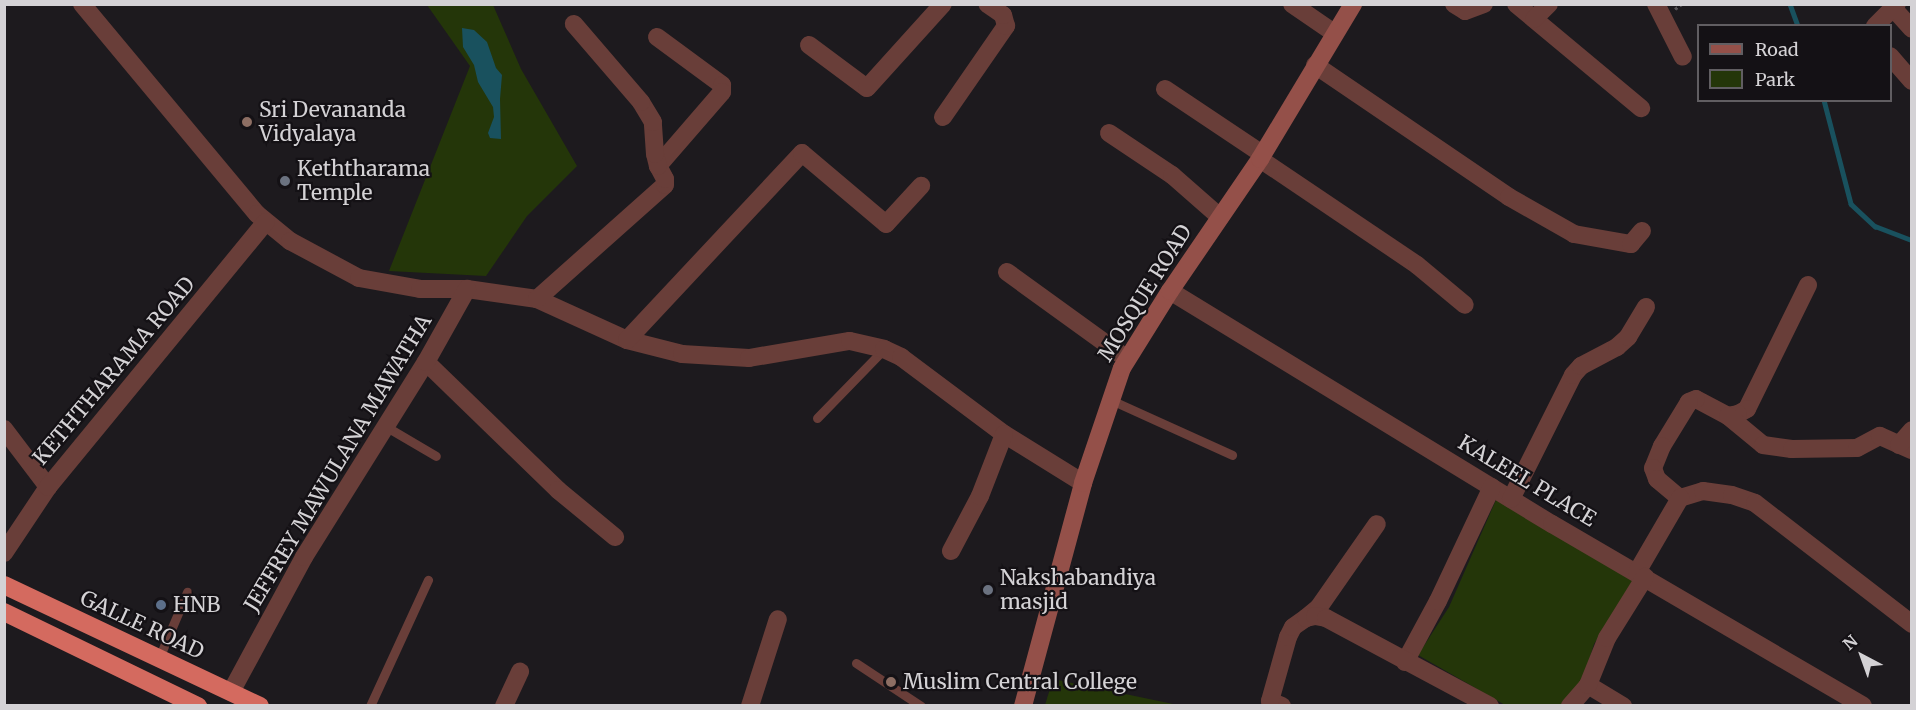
<!DOCTYPE html>
<style>
body{margin:0}
#map{position:relative;width:1916px;height:710px;overflow:hidden;background:#1d1a1e;font-family:Merriweather,serif}
div>[style]{position:absolute}
.green>*{inset:0;background:#243609}
.water>*{inset:0;background:#19515e}
.stream>*{height:4.5px;margin:-2.25px;padding:0 2.25px;transform-origin:2.25px;border-radius:2.25px;background:#19515e}
.path>*{height:3px;margin-top:-1.5px;transform-origin:0;background:repeating-linear-gradient(90deg,#575458 0 3px,transparent 0 6px)}
.lane>*{height:9px;margin:-4.5px;padding:0 4.5px;transform-origin:4.5px;border-radius:4.5px;background:#693e39}
.street>*{height:18px;margin:-9px;padding:0 9px;transform-origin:9px;border-radius:9px;background:#693e39}
.secondary>*{height:18px;margin:-9px;padding:0 9px;transform-origin:9px;border-radius:9px;background:#945049}
.highway>*{height:18px;margin:-9px;padding:0 9px;transform-origin:9px;border-radius:9px;background:#d46a5f}
.dots>*{width:16px;height:16px;translate:-50% -50%;box-sizing:border-box;border:3px solid #141115;border-radius:50%}
span{translate:-50% -50%;white-space:nowrap;text-align:center;line-height:1.15;-webkit-text-stroke:4.5px #141115;paint-order:stroke}
.poi-label{font-size:21px;color:#d4d2d5}
.left{translate:0 -50%;text-align:left}
.street-label{font-size:21px;color:#d4d2d5}
.frame{position:absolute;inset:0;border:6px solid #d4d2d5;pointer-events:none}
.legend{position:absolute;left:1697px;top:24px;width:195px;height:78px;box-sizing:border-box;background:#141115;border:2px solid #615e62;margin:0;padding:8px 10px;list-style:none;font-size:18px;color:#d4d2d5}
.legend li{display:flex;align-items:center;gap:12px;height:30px}
.legend b{width:30px;border:2px solid #615e62}
.north{position:absolute;left:1832px;top:626px;width:60px;height:60px;-webkit-text-stroke:4px #141115;paint-order:stroke;rotate:319deg;font-size:16px;font-weight:700;line-height:24px;text-align:center;color:#d4d2d5}
.north::after{content:'';display:block;margin:auto;width:21px;height:27px;background:#d4d2d5;clip-path:polygon(50% 0,100% 100%,50% 72%,0 100%)}
</style>
<div id="map">
<div class="green">
<div style="clip-path:polygon(427px 5px,493px 5px,521px 69px,577px 166px,527px 216px,486px 276px,389px 271px,470px 66px)"></div>
<div style="clip-path:polygon(1496px 500px,1635px 581px,1594px 644px,1583px 679px,1562px 705px,1505px 705px,1418px 655px,1449px 607px)"></div>
<div style="clip-path:polygon(1053px 679px,1178px 705px,1045px 705px)"></div>
</div>
<div class="water">
<div style="clip-path:polygon(462px 28px,474px 30px,487px 42px,496px 68px,502px 75px,500px 99px,501px 139px,490px 138px,488px 133px,494px 117px,493px 107px,478px 82px,474px 65px,463px 47px)"></div>
</div>
<div class="stream">
<div style="left:1790px;top:4px;width:23px;rotate:70deg"></div>
<div style="left:1824px;top:100px;width:107px;rotate:75.4deg"></div>
<div style="left:1851px;top:204px;width:33px;rotate:43deg"></div>
<div style="left:1875px;top:226px;width:40px;rotate:21deg"></div>
</div>
<div class="path">
<div style="left:1675px;top:9px;width:9px;rotate:-36deg"></div>
</div>
<div class="lane">
<div style="left:1111px;top:400px;width:133px;rotate:24.4deg"></div>
<div style="left:817px;top:418px;width:96px;rotate:-45.8deg"></div>
<div style="left:385px;top:426px;width:59px;rotate:30.5deg"></div>
<div style="left:159px;top:658px;width:72px;rotate:-67deg"></div>
<div style="left:856px;top:663px;width:78px;rotate:33.5deg"></div>
<div style="left:370px;top:706px;width:139px;rotate:-65.3deg"></div>
</div>
<div class="street">
<div style="left:82px;top:4px;width:273px;rotate:50.2deg"></div>
<div style="left:257px;top:214px;width:43px;rotate:39.3deg"></div>
<div style="left:290px;top:241px;width:78px;rotate:28.2deg"></div>
<div style="left:359px;top:278px;width:62px;rotate:10.2deg"></div>
<div style="left:420px;top:289px;width:47px"></div>
<div style="left:467px;top:289px;width:71px;rotate:8.1deg"></div>
<div style="left:537px;top:299px;width:99px;rotate:24.5deg"></div>
<div style="left:627px;top:340px;width:57px;rotate:14.3deg"></div>
<div style="left:682px;top:354px;width:67px;rotate:3.4deg"></div>
<div style="left:749px;top:358px;width:102px;rotate:-9.6deg"></div>
<div style="left:850px;top:341px;width:35px;rotate:13deg"></div>
<div style="left:884px;top:349px;width:19px;rotate:25deg"></div>
<div style="left:901px;top:357px;width:129px;rotate:36.8deg"></div>
<div style="left:1004px;top:434px;width:93px;rotate:31.8deg"></div>
<div style="left:1292px;top:4px;width:51px;rotate:34.6deg"></div>
<div style="left:1454px;top:4px;width:13px;rotate:32deg"></div>
<div style="left:1465px;top:11px;width:20px;rotate:-20deg"></div>
<div style="left:1516px;top:4px;width:163px;rotate:39.8deg"></div>
<div style="left:1656px;top:4px;width:59px;rotate:63deg"></div>
<div style="left:1893px;top:8px;width:28px;rotate:48deg"></div>
<div style="left:1534px;top:19px;width:21px;rotate:-45deg"></div>
<div style="left:1875px;top:26px;width:31px;rotate:-45deg"></div>
<div style="left:657px;top:37px;width:81px;rotate:36.4deg"></div>
<div style="left:722px;top:85px;width:7px;rotate:90deg"></div>
<div style="left:722px;top:92px;width:98px;rotate:130.9deg"></div>
<div style="left:809px;top:45px;width:72px;rotate:36.6deg"></div>
<div style="left:867px;top:88px;width:113px;rotate:-47.9deg"></div>
<div style="left:1890px;top:56px;width:33px;rotate:49deg"></div>
<div style="left:1315px;top:65px;width:235px;rotate:34.2deg"></div>
<div style="left:1509px;top:197px;width:75px;rotate:29.6deg"></div>
<div style="left:1574px;top:234px;width:58px;rotate:10deg"></div>
<div style="left:1631px;top:244px;width:17px;rotate:-50deg"></div>
<div style="left:1165px;top:89px;width:117px;rotate:33.8deg"></div>
<div style="left:943px;top:117px;width:111px;rotate:-55.3deg"></div>
<div style="left:1006px;top:26px;width:11px;rotate:-105deg"></div>
<div style="left:1003px;top:15px;width:19px;rotate:-145deg"></div>
<div style="left:1109px;top:133px;width:76px;rotate:33.7deg"></div>
<div style="left:1172px;top:175px;width:64px;rotate:41.2deg"></div>
<div style="left:1260px;top:159px;width:189px;rotate:34deg"></div>
<div style="left:1417px;top:265px;width:62px;rotate:39.8deg"></div>
<div style="left:1007px;top:272px;width:148px;rotate:35.9deg"></div>
<div style="left:1808px;top:285px;width:138px;rotate:116.2deg"></div>
<div style="left:1747px;top:409px;width:10px;rotate:151deg"></div>
<div style="left:1738px;top:414px;width:10px;rotate:169deg"></div>
<div style="left:1728px;top:416px;width:36px;rotate:-152deg"></div>
<div style="left:1696px;top:399px;width:8px;rotate:157deg"></div>
<div style="left:1689px;top:402px;width:52px;rotate:121.5deg"></div>
<div style="left:1662px;top:446px;width:24px;rotate:112deg"></div>
<div style="left:1653px;top:468px;width:12px;rotate:70deg"></div>
<div style="left:1657px;top:479px;width:30px;rotate:40deg"></div>
<div style="left:1680px;top:498px;width:24px;rotate:-17deg"></div>
<div style="left:1703px;top:491px;width:29px;rotate:8deg"></div>
<div style="left:1732px;top:495px;width:24px;rotate:19deg"></div>
<div style="left:1755px;top:503px;width:198px;rotate:37.6deg"></div>
<div style="left:1170px;top:291px;width:447px;rotate:31.4deg"></div>
<div style="left:1552px;top:524px;width:360px;rotate:30.3deg"></div>
<div style="left:537px;top:299px;width:171px;rotate:-41.7deg"></div>
<div style="left:665px;top:185px;width:6px;rotate:-90deg"></div>
<div style="left:665px;top:179px;width:15px;rotate:-118deg"></div>
<div style="left:658px;top:166px;width:12px;rotate:-104deg"></div>
<div style="left:655px;top:154px;width:32px;rotate:-94deg"></div>
<div style="left:653px;top:122px;width:23px;rotate:-121deg"></div>
<div style="left:641px;top:102px;width:103px;rotate:-130.7deg"></div>
<div style="left:627px;top:340px;width:256px;rotate:-46.9deg"></div>
<div style="left:802px;top:153px;width:110px;rotate:40.2deg"></div>
<div style="left:886px;top:224px;width:52px;rotate:-47.4deg"></div>
<div style="left:426px;top:362px;width:184px;rotate:44.1deg"></div>
<div style="left:558px;top:490px;width:74px;rotate:39.5deg"></div>
<div style="left:1728px;top:416px;width:45px;rotate:39.6deg"></div>
<div style="left:1763px;top:445px;width:29px;rotate:8deg"></div>
<div style="left:1792px;top:449px;width:65px;rotate:-0.9deg"></div>
<div style="left:1857px;top:448px;width:26px;rotate:-28deg"></div>
<div style="left:1880px;top:436px;width:35px;rotate:24deg"></div>
<div style="left:4px;top:429px;width:73px;rotate:52.8deg"></div>
<div style="left:1899px;top:445px;width:20px;rotate:-49deg"></div>
<div style="left:1511px;top:499px;width:139px;rotate:-63.4deg"></div>
<div style="left:1573px;top:375px;width:12px;rotate:-48deg"></div>
<div style="left:1581px;top:366px;width:41px;rotate:-27.8deg"></div>
<div style="left:1617px;top:347px;width:15px;rotate:-42deg"></div>
<div style="left:1628px;top:337px;width:35px;rotate:-59deg"></div>
<div style="left:951px;top:551px;width:62px;rotate:-62.2deg"></div>
<div style="left:980px;top:496px;width:66px;rotate:-68.8deg"></div>
<div style="left:4px;top:553px;width:79px;rotate:-56.3deg"></div>
<div style="left:48px;top:487px;width:343px;rotate:-50.6deg"></div>
<div style="left:1637px;top:572px;width:86px;rotate:-59.8deg"></div>
<div style="left:1306px;top:618px;width:17px;rotate:-40deg"></div>
<div style="left:1319px;top:607px;width:101px;rotate:-55.1deg"></div>
<div style="left:1405px;top:662px;width:69px;rotate:-61.6deg"></div>
<div style="left:1438px;top:601px;width:126px;rotate:-64.7deg"></div>
<div style="left:1588px;top:685px;width:41px;rotate:31deg"></div>
<div style="left:231px;top:692px;width:153px;rotate:-61.6deg"></div>
<div style="left:304px;top:557px;width:230px;rotate:-58deg"></div>
<div style="left:426px;top:362px;width:84px;rotate:-60.7deg"></div>
<div style="left:504px;top:706px;width:38px;rotate:-65deg"></div>
<div style="left:750px;top:706px;width:91px;rotate:-72.2deg"></div>
<div style="left:1282px;top:706px;width:13px;rotate:-157deg"></div>
<div style="left:1270px;top:701px;width:66px;rotate:-74.3deg"></div>
<div style="left:1288px;top:637px;width:11px;rotate:-63deg"></div>
<div style="left:1293px;top:627px;width:16px;rotate:-35deg"></div>
<div style="left:1306px;top:618px;width:9px;rotate:-13deg"></div>
<div style="left:1315px;top:616px;width:11px;rotate:10deg"></div>
<div style="left:1326px;top:618px;width:186px;rotate:28.2deg"></div>
<div style="left:1570px;top:706px;width:28px;rotate:-49deg"></div>
<div style="left:1588px;top:685px;width:51px;rotate:-68deg"></div>
<div style="left:1607px;top:638px;width:72px;rotate:-58.1deg"></div>
</div>
<div class="secondary">
<div style="left:1023px;top:706px;width:231px;rotate:-74.9deg"></div>
<div style="left:1083px;top:483px;width:121px;rotate:-71.3deg"></div>
<div style="left:1122px;top:368px;width:91px;rotate:-58.1deg"></div>
<div style="left:1170px;top:291px;width:160px;rotate:-55.7deg"></div>
<div style="left:1260px;top:159px;width:181px;rotate:-59deg"></div>
</div>
<div class="highway">
<div style="left:4px;top:585px;width:283px;rotate:25.3deg"></div>
<div style="left:4px;top:612px;width:216px;rotate:25.9deg"></div>
</div>
<div class="dots">
<div style="left:247px;top:122px;background:#8d6e63"></div>
<div style="left:285px;top:181px;background:#6b7280"></div>
<div style="left:988px;top:590px;background:#6b7280"></div>
<div style="left:161px;top:605px;background:#5c6f8a"></div>
<div style="left:891px;top:682px;background:#8d6e63"></div>
</div>
<div class="poi-label">
<span class="left" style="left:259px;top:122px">Sri Devananda<br>Vidyalaya</span>
<span class="left" style="left:297px;top:181px">Keththarama<br>Temple</span>
<span class="left" style="left:1000px;top:590px">Nakshabandiya<br>masjid</span>
<span class="left" style="left:173px;top:605px">HNB</span>
<span class="left" style="left:903px;top:682px">Muslim Central College</span>
</div>
<div class="street-label">
<span style="left:1145px;top:293px;rotate:-58deg">MOSQUE ROAD</span>
<span style="left:114px;top:371px;rotate:-50deg">KETHTHARAMA ROAD</span>
<span style="left:338px;top:463px;rotate:-59deg">JEFFREY MAWULANA MAWATHA</span>
<span style="left:1527px;top:481px;rotate:31deg">KALEEL PLACE</span>
<span style="left:142px;top:625px;rotate:25deg">GALLE ROAD</span>
</div>
<div class="frame"></div>
<ul class="legend">
<li><b style="height:8px;background:#945049"></b>Road</li>
<li><b style="height:16px;background:#243609"></b>Park</li>
</ul>
<div class="north">N</div>
</div>
